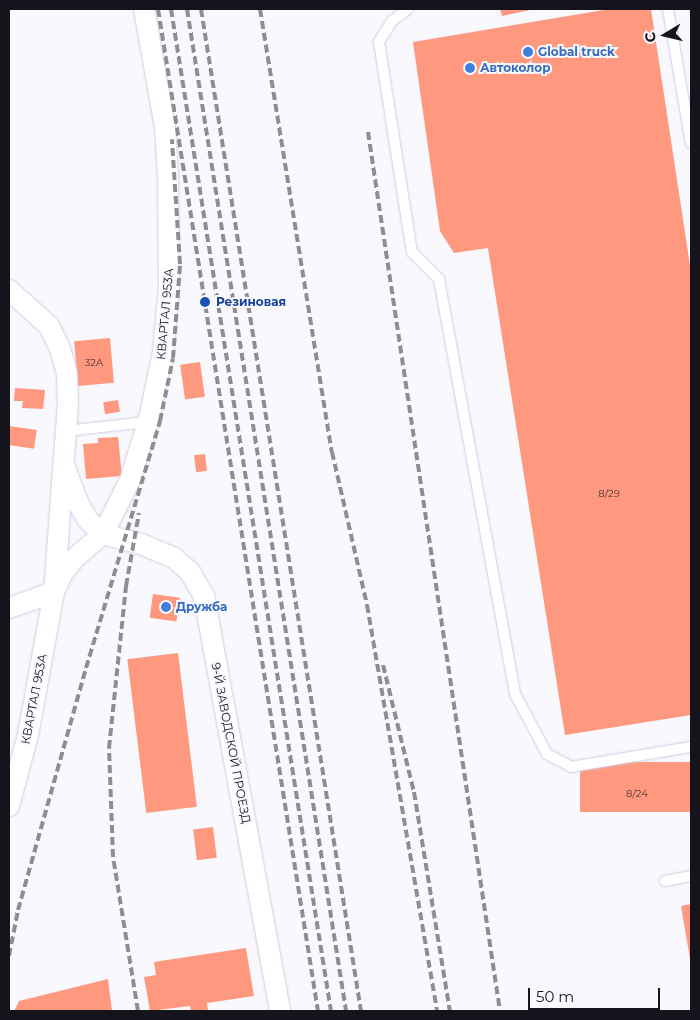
<!DOCTYPE html>
<meta charset="utf-8">
<style>
body{margin:0}
#map{position:relative;width:700px;height:1020px;overflow:hidden;background:#f9f8fd;font-family:Montserrat,sans-serif}
div>[style]{position:absolute}
.building>*{inset:0;background:#fe997f;transform-origin:0 0}
.roads{filter:drop-shadow(0 0 1px #d0cce3) drop-shadow(0 0 1px #d0cce3)}
.service>*{height:10px;margin:-5px;padding:0 5px;transform-origin:5px;border-radius:5px;background:#fff}
.minor>*{height:20px;margin:-10px;padding:0 10px;transform-origin:10px;border-radius:10px;background:#fff}
.rail>*{height:4px;margin-top:-2px;transform-origin:0;background:repeating-linear-gradient(90deg,#8e8d93 0 8px,transparent 0 12px)}
.dots>*{width:14px;height:14px;translate:-50% -50%;box-sizing:border-box;border:2px solid #f9f8fd;border-radius:50%}
span{translate:-50% -50%;white-space:nowrap;text-align:center;line-height:1.15;-webkit-text-stroke:4px #f9f8fd;paint-order:stroke}
.number-label{font-size:10px;color:#4f3434}
.number-label span{-webkit-text-stroke-width:0}
.shop-label{font-size:12px;color:#366cbe;font-weight:700}
.left{translate:0 -50%;text-align:left}
.transit-label{font-size:12px;color:#164399;font-weight:700}
.street-label{font-size:12px;color:#15131b}
.frame{position:absolute;inset:0;border:10px solid #15131b;pointer-events:none}
.north{position:absolute;left:640px;top:10px;width:50px;height:50px;-webkit-text-stroke:4px #f9f8fd;paint-order:stroke;rotate:261deg;font-size:14px;font-weight:700;line-height:20px;text-align:center;color:#15131b}
.north::after{content:'';display:block;margin:auto;width:18px;height:22px;background:#15131b;clip-path:polygon(50% 0,100% 100%,50% 72%,0 100%)}
.scale{position:absolute;left:528px;top:988px;width:132px;height:22px;box-sizing:border-box;border:2px solid #15131b;border-top:0;padding-left:6px;font-size:15px;line-height:18px;white-space:nowrap;color:#15131b;-webkit-text-stroke:4px #f9f8fd;paint-order:stroke}
</style>
<div id="map">
<div class="building">
<div style="clip-path:polygon(500px 9px,530px 9px,530px 10px,502px 16px)"></div>
<div style="clip-path:polygon(610px 9px,651px 9px,691px 272px,691px 715px,565px 735px,488px 248px,454px 253px,440px 231px,413px 42px)"></div>
<div style="left:110px;top:338px;width:45px;height:36px;rotate:85deg"></div>
<div style="left:200px;top:362px;width:35px;height:20px;rotate:82deg"></div>
<div style="clip-path:polygon(15px 388px,45px 390px,43px 409px,22px 408px,23px 401px,14px 401px)"></div>
<div style="left:118px;top:400px;width:12px;height:15px;rotate:81deg"></div>
<div style="left:9px;top:426px;width:28px;height:19px;rotate:8deg"></div>
<div style="clip-path:polygon(118px 437px,122px 476px,86px 479px,83px 444px,98px 443px,98px 438px)"></div>
<div style="left:205px;top:454px;width:17px;height:11px;rotate:83deg"></div>
<div style="left:153px;top:594px;width:27px;height:24px;rotate:8deg"></div>
<div style="left:178px;top:653px;width:155px;height:51px;rotate:83deg"></div>
<div style="left:691px;top:762px;width:50px;height:111px;rotate:90deg"></div>
<div style="left:213px;top:827px;width:31px;height:20px;rotate:83deg"></div>
<div style="clip-path:polygon(691px 904px,691px 959px,690px 959px,681px 906px)"></div>
<div style="clip-path:polygon(246px 948px,254px 996px,207px 1003px,208px 1011px,191px 1011px,190px 1006px,150px 1011px,144px 977px,156px 975px,154px 962px)"></div>
<div style="clip-path:polygon(108px 979px,112px 1011px,14px 1011px,19px 1001px)"></div>
</div>
<div class="roads">
<div class="service">
<div style="left:408px;top:9px;width:20px;rotate:143deg"></div>
<div style="left:392px;top:21px;width:25px;rotate:122deg"></div>
<div style="left:379px;top:42px;width:213px;rotate:81.1deg"></div>
<div style="left:412px;top:252px;width:38px;rotate:45deg"></div>
<div style="left:439px;top:279px;width:422px;rotate:79.6deg"></div>
<div style="left:515px;top:694px;width:68px;rotate:61.9deg"></div>
<div style="left:547px;top:754px;width:27px;rotate:28deg"></div>
<div style="left:571px;top:767px;width:122px;rotate:-9.5deg"></div>
<div style="left:668px;top:9px;width:136px;rotate:80.3deg"></div>
<div style="left:66px;top:431px;width:81px;rotate:-6.3deg"></div>
<div style="left:665px;top:881px;width:26px;rotate:-11deg"></div>
</div>
<div class="minor">
<div style="left:9px;top:290px;width:54px;rotate:42deg"></div>
<div style="left:49px;top:326px;width:25px;rotate:64deg"></div>
<div style="left:60px;top:349px;width:26px;rotate:74deg"></div>
<div style="left:67px;top:374px;width:29px;rotate:88deg"></div>
<div style="left:68px;top:403px;width:190px;rotate:94.2deg"></div>
<div style="left:54px;top:592px;width:48px;rotate:160.4deg"></div>
<div style="left:64px;top:465px;width:43px;rotate:69.4deg"></div>
<div style="left:79px;top:505px;width:17px;rotate:59deg"></div>
<div style="left:88px;top:520px;width:21px;rotate:43deg"></div>
<div style="left:103px;top:534px;width:39px;rotate:15deg"></div>
<div style="left:141px;top:544px;width:36px;rotate:23deg"></div>
<div style="left:174px;top:558px;width:21px;rotate:41deg"></div>
<div style="left:190px;top:572px;width:28px;rotate:60deg"></div>
<div style="left:204px;top:596px;width:422px;rotate:79.6deg"></div>
<div style="left:9px;top:806px;width:73px;rotate:-75deg"></div>
<div style="left:28px;top:735px;width:145px;rotate:-79.7deg"></div>
<div style="left:54px;top:592px;width:20px;rotate:-66deg"></div>
<div style="left:62px;top:574px;width:21px;rotate:-51deg"></div>
<div style="left:75px;top:558px;width:37px;rotate:-41deg"></div>
<div style="left:103px;top:534px;width:60px;rotate:-63.4deg"></div>
<div style="left:130px;top:480px;width:64px;rotate:-72.7deg"></div>
<div style="left:149px;top:419px;width:68px;rotate:-78.2deg"></div>
<div style="left:163px;top:352px;width:64px;rotate:-84.6deg"></div>
<div style="left:169px;top:288px;width:112px;rotate:-90.5deg"></div>
<div style="left:168px;top:176px;width:49px;rotate:-93.5deg"></div>
<div style="left:165px;top:127px;width:120px;rotate:-100.1deg"></div>
</div>
</div>
<div class="rail">
<div style="left:158px;top:9px;width:1015px;rotate:80.93deg"></div>
<div style="left:171px;top:9px;width:1015px;rotate:80.93deg"></div>
<div style="left:187px;top:9px;width:1015px;rotate:80.98deg"></div>
<div style="left:201px;top:9px;width:1015px;rotate:80.93deg"></div>
<div style="left:260px;top:9px;width:449px;rotate:80.8deg"></div>
<div style="left:332px;top:452px;width:157px;rotate:77.1deg"></div>
<div style="left:367px;top:605px;width:412px;rotate:80.2deg"></div>
<div style="left:368px;top:132px;width:889px;rotate:81.46deg"></div>
<div style="left:383px;top:665px;width:131px;rotate:76.3deg"></div>
<div style="left:414px;top:792px;width:222px;rotate:80.7deg"></div>
<div style="left:9px;top:956px;width:47px;rotate:-78.9deg"></div>
<div style="left:18px;top:910px;width:251px;rotate:-74.3deg"></div>
<div style="left:86px;top:668px;width:258px;rotate:-73.3deg"></div>
<div style="left:160px;top:421px;width:64px;rotate:-78.3deg"></div>
<div style="left:173px;top:358px;width:94px;rotate:-85.7deg"></div>
<div style="left:180px;top:264px;width:125px;rotate:-93.7deg"></div>
<div style="left:138px;top:1011px;width:156px;rotate:-99.2deg"></div>
<div style="left:113px;top:857px;width:109px;rotate:-92.1deg"></div>
<div style="left:109px;top:748px;width:163px;rotate:-84deg"></div>
<div style="left:126px;top:586px;width:74px;rotate:-79.9deg"></div>
</div>
<div class="dots">
<div style="left:528px;top:52px;background:#3f7fe0"></div>
<div style="left:470px;top:68px;background:#3f7fe0"></div>
<div style="left:205px;top:302px;background:#1a4fb4"></div>
<div style="left:166px;top:607px;background:#3f7fe0"></div>
</div>
<div class="number-label">
<span style="left:94px;top:363px">32A</span>
<span style="left:609px;top:494px">8/29</span>
<span style="left:637px;top:794px">8/24</span>
</div>
<div class="shop-label">
<span class="left" style="left:538px;top:52px">Global truck</span>
<span class="left" style="left:480px;top:68px">Автоколор</span>
<span class="left" style="left:176px;top:607px">Дружба</span>
</div>
<div class="transit-label">
<span class="left" style="left:216px;top:302px">Резиновая</span>
</div>
<div class="street-label">
<span style="left:165px;top:314px;rotate:-85deg">КВАРТАЛ 953А</span>
<span style="left:34px;top:699px;rotate:-79deg">КВАРТАЛ 953А</span>
<span style="left:231px;top:743px;rotate:79deg">9-Й ЗАВОДСКОЙ ПРОЕЗД</span>
</div>
<div class="frame"></div>
<div class="north">С</div>
<div class="scale">50 m</div>
</div>
